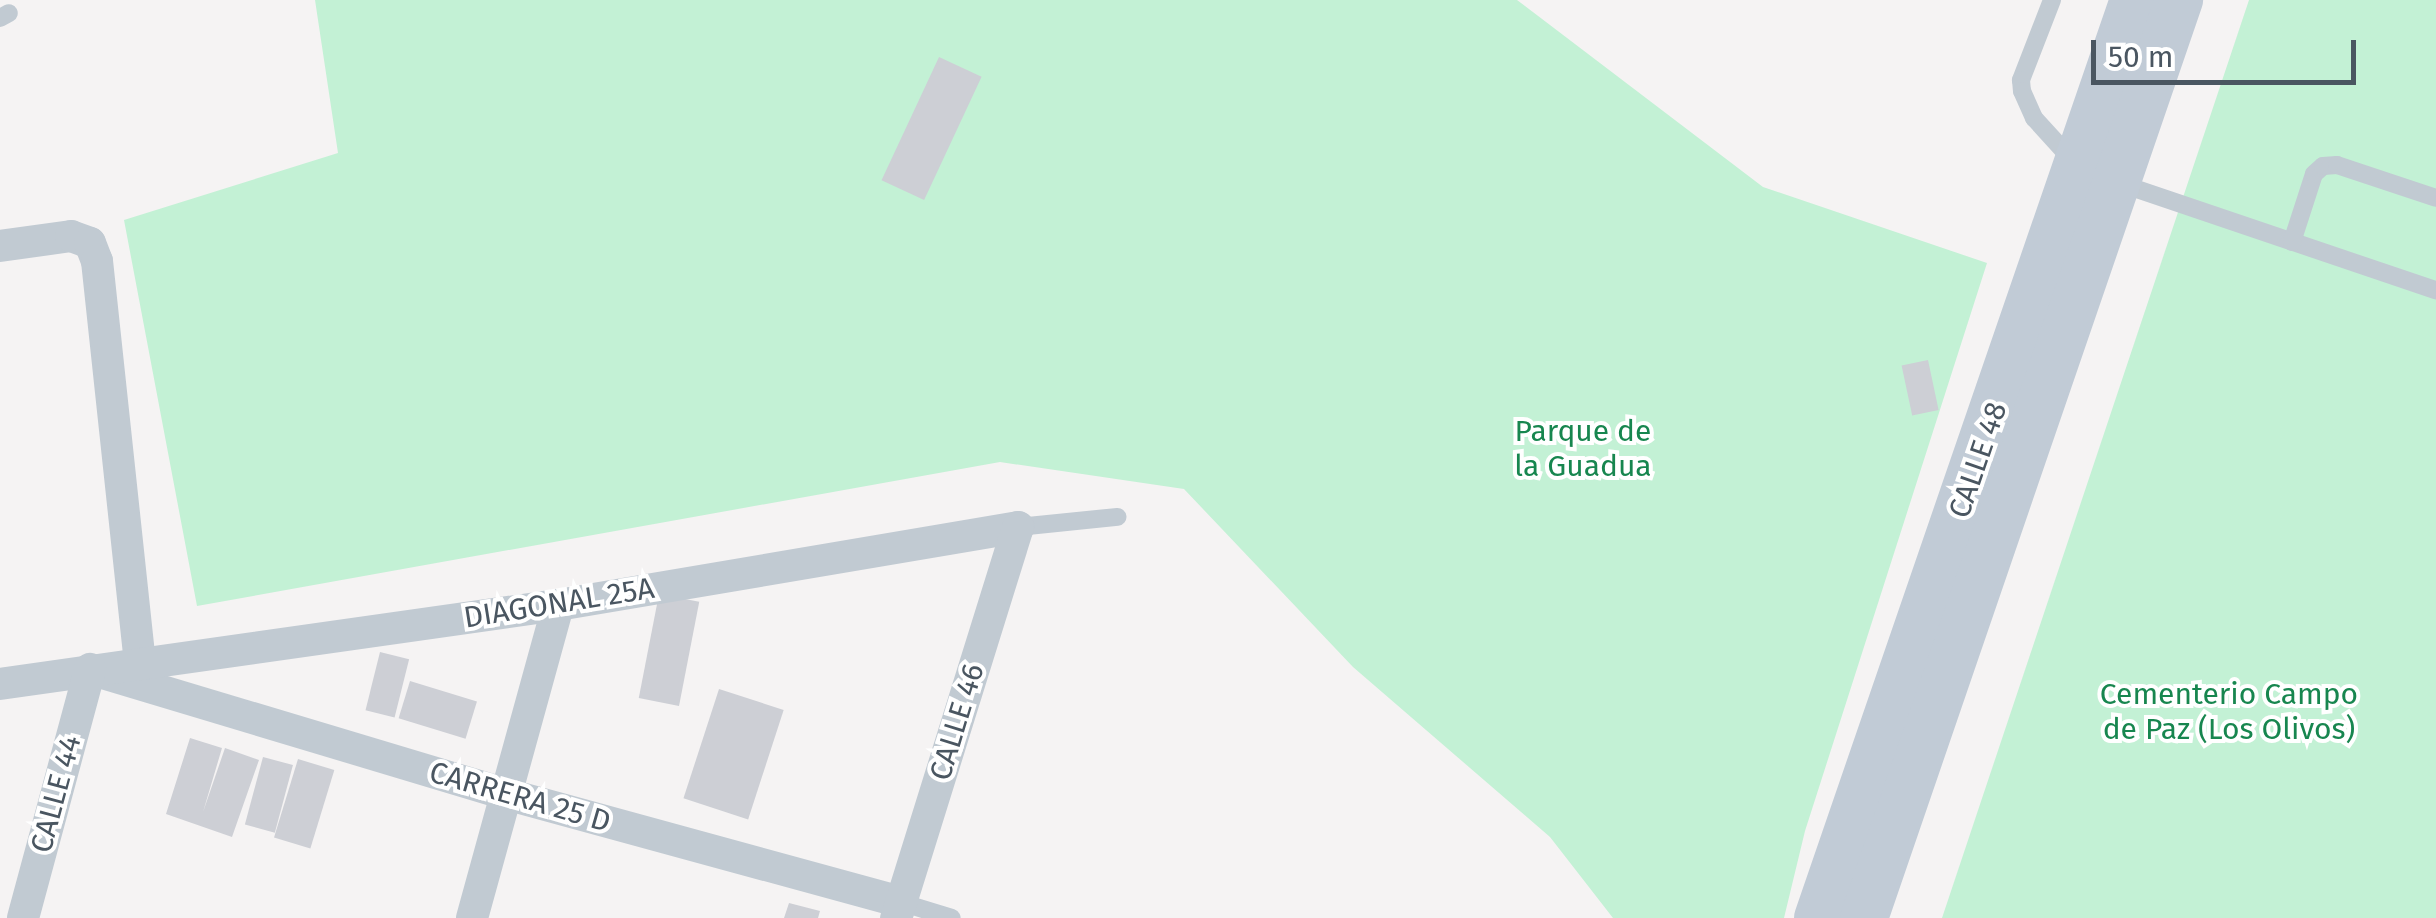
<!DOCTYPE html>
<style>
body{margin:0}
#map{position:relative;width:2436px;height:918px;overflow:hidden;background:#f5f3f3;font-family:"Fira Sans",sans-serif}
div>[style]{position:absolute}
.green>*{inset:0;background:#c3f1d5}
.building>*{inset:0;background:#cdcfd5;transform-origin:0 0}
.service>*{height:18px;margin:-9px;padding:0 9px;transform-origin:9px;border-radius:9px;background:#c1cad2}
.minor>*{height:32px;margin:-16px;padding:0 16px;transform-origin:16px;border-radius:16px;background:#c1cad2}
.secondary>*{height:48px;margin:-24px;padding:0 24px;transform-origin:24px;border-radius:24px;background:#c1cbd6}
span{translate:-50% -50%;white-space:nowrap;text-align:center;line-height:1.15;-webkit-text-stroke:8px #fff;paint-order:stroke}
.park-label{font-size:30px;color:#17864f}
.street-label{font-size:30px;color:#4a5661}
.scale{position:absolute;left:2091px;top:40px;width:265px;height:45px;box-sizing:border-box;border:5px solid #4a5661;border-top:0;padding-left:12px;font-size:30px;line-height:35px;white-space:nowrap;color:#4a5661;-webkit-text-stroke:8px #fff;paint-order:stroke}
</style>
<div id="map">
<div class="green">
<div style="clip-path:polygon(315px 0,1517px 0,1763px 187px,1987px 263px,1805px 831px,1784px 918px,1613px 918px,1550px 837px,1353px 667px,1184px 489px,1000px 462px,197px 606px,124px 220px,338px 153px)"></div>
<div style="clip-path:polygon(2249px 0,2436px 0,2436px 918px,1942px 918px)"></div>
</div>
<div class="building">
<div style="left:939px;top:57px;width:47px;height:136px;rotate:25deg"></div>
<div style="left:1928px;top:360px;width:51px;height:27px;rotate:78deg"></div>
<div style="left:659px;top:594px;width:41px;height:106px;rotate:11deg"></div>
<div style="left:380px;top:652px;width:30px;height:60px;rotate:14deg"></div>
<div style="left:410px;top:681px;width:70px;height:39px;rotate:17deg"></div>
<div style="left:719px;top:689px;width:68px;height:115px;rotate:18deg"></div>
<div style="clip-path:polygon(190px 738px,222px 748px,203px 812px,225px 748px,259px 760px,232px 837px,166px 814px)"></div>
<div style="left:263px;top:757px;width:31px;height:70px;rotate:15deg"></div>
<div style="left:298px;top:759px;width:38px;height:82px;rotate:17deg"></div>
<div style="clip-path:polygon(789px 903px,820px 911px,818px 918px,784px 918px)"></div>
</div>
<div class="service">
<div style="left:2052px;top:0;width:86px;rotate:111.2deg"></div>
<div style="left:2021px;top:80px;width:11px;rotate:85deg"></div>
<div style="left:2022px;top:91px;width:30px;rotate:66deg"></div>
<div style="left:2034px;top:118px;width:59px;rotate:47.7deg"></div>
<div style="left:0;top:18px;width:10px;rotate:-29deg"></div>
<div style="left:2119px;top:183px;width:335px;rotate:18.7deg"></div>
<div style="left:2292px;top:242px;width:71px;rotate:-72.1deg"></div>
<div style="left:2314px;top:174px;width:12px;rotate:-42deg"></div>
<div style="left:2323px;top:166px;width:14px;rotate:-4deg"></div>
<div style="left:2337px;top:165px;width:104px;rotate:18.4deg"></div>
<div style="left:1018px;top:527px;width:100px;rotate:-5.8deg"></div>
<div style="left:900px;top:902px;width:54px;rotate:17.1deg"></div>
</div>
<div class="minor">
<div style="left:0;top:246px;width:72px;rotate:-8deg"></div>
<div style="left:71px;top:236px;width:20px;rotate:20deg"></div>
<div style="left:90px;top:243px;width:19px;rotate:69deg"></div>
<div style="left:97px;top:261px;width:423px;rotate:83.9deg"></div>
<div style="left:99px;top:672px;width:425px;rotate:16.7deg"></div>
<div style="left:506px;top:794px;width:409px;rotate:15.3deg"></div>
<div style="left:0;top:684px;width:564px;rotate:-8.06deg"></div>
<div style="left:558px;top:605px;width:467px;rotate:-9.6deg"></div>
<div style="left:1018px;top:527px;width:410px;rotate:107.3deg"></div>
<div style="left:23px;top:918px;width:258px;rotate:-74.9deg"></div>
<div style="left:472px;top:918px;width:325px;rotate:-74.6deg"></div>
</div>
<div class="secondary">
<div style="left:1818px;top:918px;width:971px;rotate:-71.01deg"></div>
<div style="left:1864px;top:918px;width:971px;rotate:-71.06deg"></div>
</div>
<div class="park-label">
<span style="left:1583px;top:448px">Parque de<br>la Guadua</span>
<span style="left:2229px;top:711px">Cementerio Campo<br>de Paz (Los Olivos)</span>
</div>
<div class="street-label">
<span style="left:1978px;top:460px;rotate:-71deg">CALLE 48</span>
<span style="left:559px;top:603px;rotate:-9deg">DIAGONAL 25A</span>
<span style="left:957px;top:722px;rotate:-73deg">CALLE 46</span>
<span style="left:56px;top:794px;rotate:-75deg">CALLE 44</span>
<span style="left:520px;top:797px;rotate:16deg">CARRERA 25 D</span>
</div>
<div class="scale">50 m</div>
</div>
